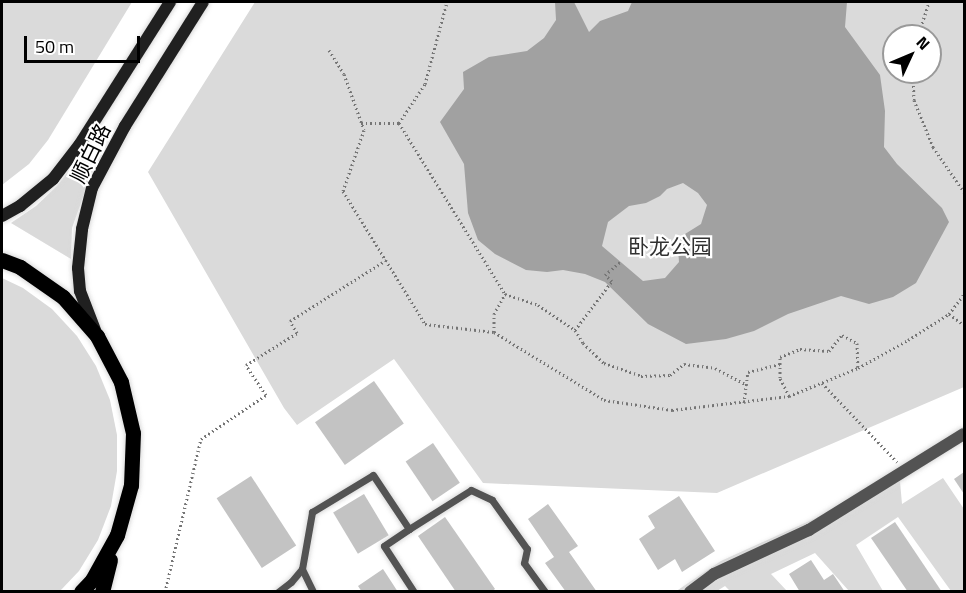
<!DOCTYPE html>
<meta charset="utf-8">
<style>
body{margin:0}
#map{position:relative;width:966px;height:593px;overflow:hidden;background:#fff;font-family:"Titillium Web","Noto Sans SC",sans-serif}
div>[style]{position:absolute}
.green>*{inset:0;background:#dadada}
.water>*{inset:0;background:#a1a1a1}
.building>*{inset:0;background:#c3c3c3;transform-origin:0 0}
.path>*{height:3px;margin-top:-1.5px;transform-origin:0;background:repeating-linear-gradient(90deg,#757575 0 1.5px,transparent 0 4.5px)}
.roads{filter:drop-shadow(0 0 2px #dbdbdb) drop-shadow(0 0 2px #dbdbdb)}
.service>*{height:7px;margin:-3.5px;padding:0 3.5px;transform-origin:3.5px;border-radius:3.5px;background:#535353}
.minor>*{height:12px;margin:-6px;padding:0 6px;transform-origin:6px;border-radius:6px;background:#535353}
.secondary>*{height:12px;margin:-6px;padding:0 6px;transform-origin:6px;border-radius:6px;background:#202020}
.primary>*{height:15px;margin:-7.5px;padding:0 7.5px;transform-origin:7.5px;border-radius:7.5px;background:#000}
span{translate:-50% -50%;white-space:nowrap;text-align:center;line-height:1.15;-webkit-text-stroke:4.5px #fff;paint-order:stroke}
.street-label{font-size:21px;color:#000}
.park-label{font-size:21px;color:#313131}
.frame{position:absolute;inset:0;border:3px solid #000;pointer-events:none}
.north{position:absolute;left:882px;top:24px;width:60px;height:60px;box-sizing:border-box;background:#fff;border:2px solid #999;border-radius:50%;rotate:46deg;font-size:16px;font-weight:700;line-height:24px;text-align:center;color:#000}
.north::after{content:'';display:block;margin:auto;width:21px;height:27px;background:#000;clip-path:polygon(50% 0,100% 100%,50% 72%,0 100%)}
.scale{position:absolute;left:24px;top:36px;width:116px;height:27px;box-sizing:border-box;border:3px solid #000;border-top:0;padding-left:8px;font-size:18px;line-height:21px;white-space:nowrap;color:#000;-webkit-text-stroke:4px #fff;paint-order:stroke}
</style>
<div id="map">
<div class="green">
<div style="clip-path:polygon(2px 2px,132px 2px,48px 140px,29px 164px,2px 185px)"></div>
<div style="clip-path:polygon(evenodd,255px 2px,964px 2px,964px 387px,717px 493px,483px 483px,394px 359px,297px 425px,284px 408px,148px 172px,255px 2px,894px 36px,930px 36px,930px 72px,894px 72px,894px 36px)"></div>
<div style="clip-path:polygon(80px 157px,94px 166px,72px 228px,71px 259px,11px 223px,36px 206px,57px 186px)"></div>
<div style="clip-path:polygon(2px 278px,23px 288px,52px 309px,77px 336px,96px 366px,110px 400px,117px 435px,117px 471px,111px 506px,98px 540px,79px 571px,60px 591px,2px 591px)"></div>
<div style="clip-path:polygon(899px 470px,902px 504px,943px 478px,964px 509px,964px 591px,951px 591px,898px 517px,856px 545px,883px 591px,849px 591px,815px 553px,771px 574px,787px 591px,730px 591px,725px 586px,717px 591px,675px 592px,721px 561px,825px 514px)"></div>
</div>
<div class="water">
<div style="clip-path:polygon(evenodd,555px 2px,574px 2px,589px 32px,600px 21px,628px 11px,632px 2px,847px 2px,845px 27px,880px 75px,885px 111px,884px 147px,897px 164px,942px 208px,949px 222px,916px 283px,893px 297px,869px 304px,841px 296px,788px 314px,754px 331px,726px 339px,686px 344px,648px 324px,605px 282px,585px 274px,563px 270px,547px 272px,526px 270px,495px 254px,478px 240px,468px 213px,464px 164px,440px 122px,464px 89px,463px 72px,489px 57px,527px 51px,544px 38px,556px 20px,555px 2px,683px 183px,698px 193px,707px 205px,701px 224px,685px 234px,678px 248px,679px 262px,665px 278px,643px 281px,602px 246px,608px 222px,629px 206px,646px 203px,660px 196px,667px 189px,683px 183px)"></div>
</div>
<div class="building">
<div style="left:374px;top:381px;width:52px;height:72px;rotate:55deg"></div>
<div style="left:433px;top:443px;width:48px;height:33px;rotate:56deg"></div>
<div style="clip-path:polygon(964px 472px,964px 494px,954px 479px)"></div>
<div style="left:251px;top:476px;width:83px;height:41px;rotate:57deg"></div>
<div style="left:364px;top:494px;width:48px;height:36px;rotate:59deg"></div>
<div style="clip-path:polygon(679px 496px,715px 551px,682px 572px,675px 559px,658px 570px,639px 539px,655px 528px,648px 516px)"></div>
<div style="clip-path:polygon(548px 504px,578px 546px,569px 552px,597px 592px,566px 592px,545px 563px,554px 557px,528px 519px)"></div>
<div style="clip-path:polygon(445px 517px,495px 589px,491px 592px,456px 592px,418px 536px)"></div>
<div style="clip-path:polygon(895px 522px,942px 592px,908px 592px,871px 538px)"></div>
<div style="clip-path:polygon(811px 560px,824px 580px,833px 574px,845px 592px,800px 592px,789px 574px)"></div>
<div style="clip-path:polygon(383px 569px,398px 592px,362px 592px,358px 586px)"></div>
</div>
<div class="path">
<div style="left:918px;top:36px;width:36px;rotate:-72deg"></div>
<div style="left:329px;top:50px;width:28px;rotate:58deg"></div>
<div style="left:344px;top:74px;width:59px;rotate:70.3deg"></div>
<div style="left:364px;top:130px;width:65px;rotate:109deg"></div>
<div style="left:343px;top:191px;width:156px;rotate:58.3deg"></div>
<div style="left:425px;top:324px;width:69px;rotate:6.6deg"></div>
<div style="left:494px;top:332px;width:129px;rotate:31.7deg"></div>
<div style="left:604px;top:400px;width:69px;rotate:8.4deg"></div>
<div style="left:672px;top:410px;width:118px;rotate:-6.8deg"></div>
<div style="left:789px;top:396px;width:74px;rotate:-22.1deg"></div>
<div style="left:858px;top:368px;width:57px;rotate:-29.2deg"></div>
<div style="left:908px;top:340px;width:49px;rotate:-32.4deg"></div>
<div style="left:949px;top:314px;width:25px;rotate:-53deg"></div>
<div style="left:913px;top:72px;width:28px;rotate:88deg"></div>
<div style="left:914px;top:100px;width:51px;rotate:68deg"></div>
<div style="left:933px;top:147px;width:55px;rotate:55.4deg"></div>
<div style="left:361px;top:123px;width:38px"></div>
<div style="left:399px;top:123px;width:47px;rotate:-56.3deg"></div>
<div style="left:425px;top:84px;width:85px;rotate:-75deg"></div>
<div style="left:399px;top:123px;width:201px;rotate:58.2deg"></div>
<div style="left:949px;top:314px;width:19px;rotate:36deg"></div>
<div style="left:575px;top:330px;width:61px;rotate:-52.9deg"></div>
<div style="left:612px;top:281px;width:9px;rotate:-139deg"></div>
<div style="left:605px;top:275px;width:20px;rotate:-41deg"></div>
<div style="left:494px;top:332px;width:18px;rotate:-90deg"></div>
<div style="left:494px;top:314px;width:23px;rotate:-61deg"></div>
<div style="left:505px;top:294px;width:35px;rotate:18deg"></div>
<div style="left:538px;top:305px;width:45px;rotate:34deg"></div>
<div style="left:575px;top:330px;width:15px;rotate:58deg"></div>
<div style="left:583px;top:343px;width:29px;rotate:44deg"></div>
<div style="left:604px;top:363px;width:39px;rotate:19deg"></div>
<div style="left:641px;top:376px;width:29px;rotate:-2deg"></div>
<div style="left:670px;top:375px;width:18px;rotate:-38deg"></div>
<div style="left:684px;top:364px;width:31px;rotate:7deg"></div>
<div style="left:715px;top:368px;width:36px;rotate:28deg"></div>
<div style="left:822px;top:383px;width:109px;rotate:46.5deg"></div>
<div style="left:789px;top:396px;width:20px;rotate:-117deg"></div>
<div style="left:780px;top:378px;width:21px;rotate:-90deg"></div>
<div style="left:780px;top:357px;width:22px;rotate:-22deg"></div>
<div style="left:800px;top:349px;width:29px;rotate:4deg"></div>
<div style="left:829px;top:351px;width:21px;rotate:-51deg"></div>
<div style="left:842px;top:335px;width:17px;rotate:28deg"></div>
<div style="left:857px;top:343px;width:25px;rotate:88deg"></div>
<div style="left:744px;top:403px;width:31px;rotate:-83deg"></div>
<div style="left:748px;top:372px;width:33px;rotate:-14deg"></div>
<div style="left:165px;top:592px;width:157px;rotate:-76.8deg"></div>
<div style="left:201px;top:439px;width:78px;rotate:-34.1deg"></div>
<div style="left:266px;top:395px;width:36px;rotate:-124deg"></div>
<div style="left:246px;top:365px;width:60px;rotate:-32.1deg"></div>
<div style="left:297px;top:333px;width:14px;rotate:-120deg"></div>
<div style="left:290px;top:321px;width:114px;rotate:-32.4deg"></div>
</div>
<div class="roads">
<div class="service">
<div style="left:409px;top:529px;width:30px;rotate:146deg"></div>
<div style="left:384px;top:546px;width:55px;rotate:56.9deg"></div>
<div style="left:302px;top:569px;width:25px;rotate:64deg"></div>
<div style="left:278px;top:592px;width:16px;rotate:-38deg"></div>
<div style="left:291px;top:582px;width:17px;rotate:-50deg"></div>
<div style="left:302px;top:569px;width:58px;rotate:-80deg"></div>
<div style="left:312px;top:512px;width:71px;rotate:-31.2deg"></div>
<div style="left:373px;top:475px;width:65px;rotate:56.3deg"></div>
<div style="left:409px;top:529px;width:73px;rotate:-32.2deg"></div>
<div style="left:471px;top:490px;width:23px;rotate:25deg"></div>
<div style="left:492px;top:500px;width:60px;rotate:54.5deg"></div>
<div style="left:527px;top:549px;width:14px;rotate:102deg"></div>
<div style="left:524px;top:563px;width:36px;rotate:54deg"></div>
</div>
<div class="minor">
<div style="left:690px;top:592px;width:30px;rotate:-37deg"></div>
<div style="left:714px;top:574px;width:105px;rotate:-24.9deg"></div>
<div style="left:809px;top:530px;width:182px;rotate:-31.8deg"></div>
</div>
<div class="secondary">
<div style="left:2px;top:216px;width:21px;rotate:-29deg"></div>
<div style="left:20px;top:206px;width:43px;rotate:-39.3deg"></div>
<div style="left:53px;top:179px;width:44px;rotate:-52.4deg"></div>
<div style="left:80px;top:144px;width:168px;rotate:-57.6deg"></div>
<div style="left:95px;top:330px;width:42px;rotate:-111deg"></div>
<div style="left:80px;top:291px;width:23px;rotate:-95deg"></div>
<div style="left:78px;top:268px;width:39px;rotate:-84deg"></div>
<div style="left:82px;top:229px;width:42px;rotate:-76.3deg"></div>
<div style="left:92px;top:188px;width:70px;rotate:-62deg"></div>
<div style="left:125px;top:126px;width:146px;rotate:-57.8deg"></div>
</div>
<div class="primary">
<div style="left:2px;top:260px;width:19px;rotate:21deg"></div>
<div style="left:20px;top:267px;width:52px;rotate:34.9deg"></div>
<div style="left:63px;top:297px;width:52px;rotate:48.9deg"></div>
<div style="left:97px;top:336px;width:52px;rotate:62.4deg"></div>
<div style="left:121px;top:382px;width:52px;rotate:76.8deg"></div>
<div style="left:133px;top:433px;width:52px;rotate:92.2deg"></div>
<div style="left:131px;top:485px;width:52px;rotate:105.6deg"></div>
<div style="left:117px;top:535px;width:51px;rotate:119.1deg"></div>
<div style="left:92px;top:580px;width:16px;rotate:133deg"></div>
<div style="left:102px;top:592px;width:33px;rotate:-76deg"></div>
</div>
</div>
<div class="street-label">
<span style="left:90px;top:153px;rotate:-64deg">顺白路</span>
</div>
<div class="park-label">
<span style="left:670px;top:246px">卧龙公园</span>
</div>
<div class="frame"></div>
<div class="north">N</div>
<div class="scale">50 m</div>
</div>
